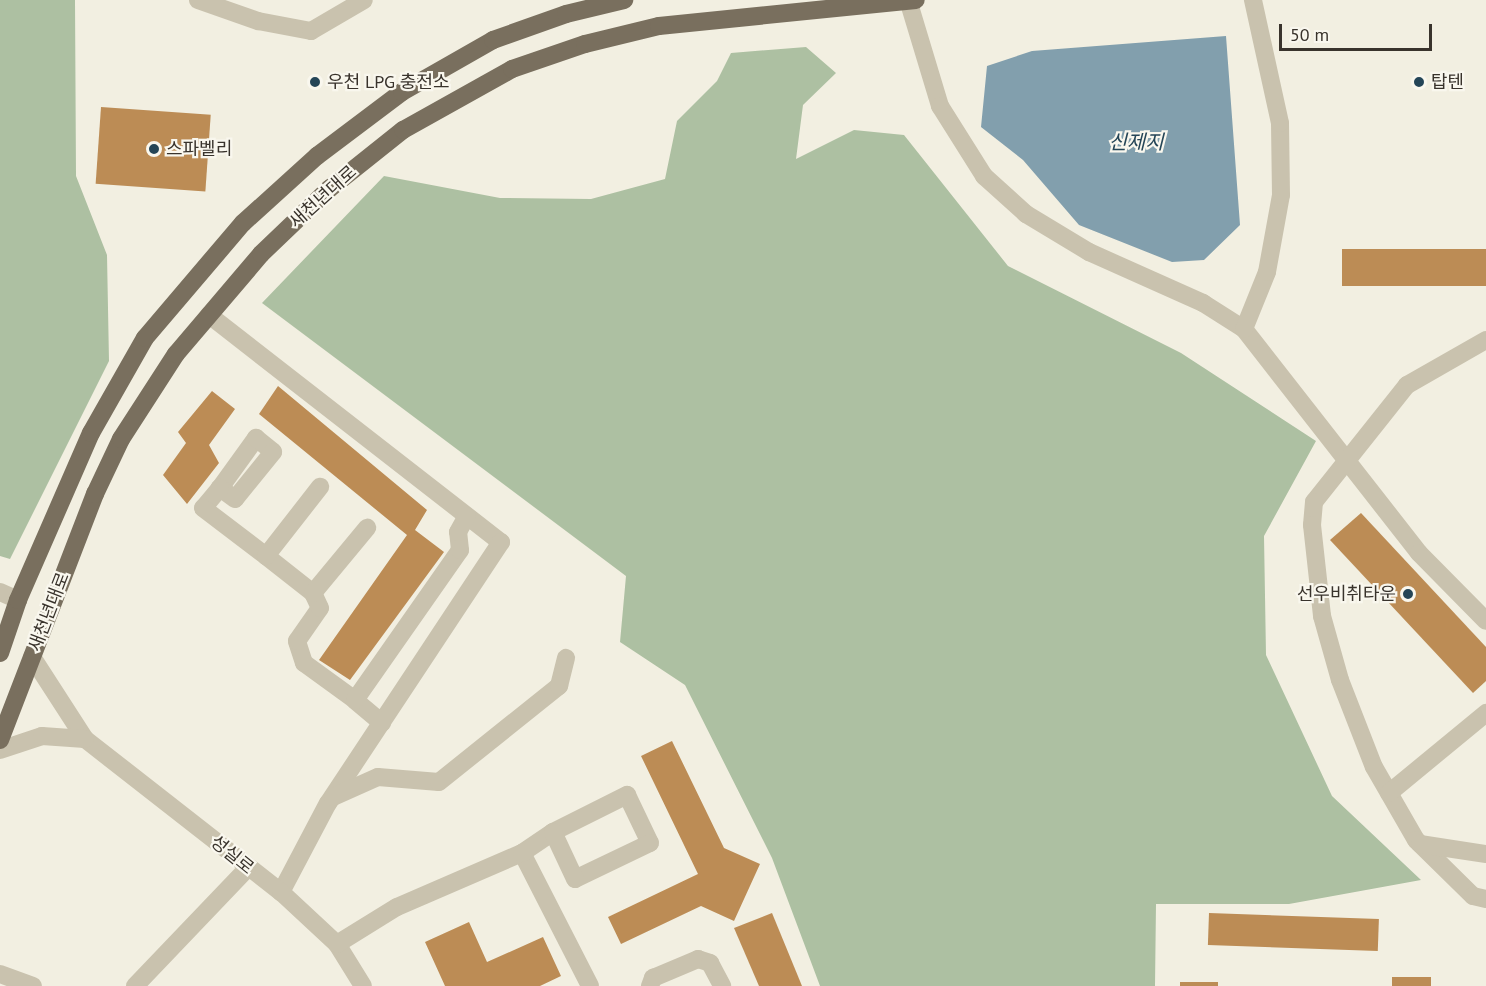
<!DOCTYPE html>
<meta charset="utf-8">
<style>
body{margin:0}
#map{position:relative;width:1486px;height:986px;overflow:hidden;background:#f2efe1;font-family:"PT Sans","Noto Sans KR",sans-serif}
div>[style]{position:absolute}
.green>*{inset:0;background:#adc0a2}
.water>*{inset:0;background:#829fad}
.building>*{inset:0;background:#bc8c55;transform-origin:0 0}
.minor>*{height:18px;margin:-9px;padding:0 9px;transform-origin:9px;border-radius:9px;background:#c9c2ae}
.major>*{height:18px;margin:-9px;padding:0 9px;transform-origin:9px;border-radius:9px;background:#796f5e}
.dots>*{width:16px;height:16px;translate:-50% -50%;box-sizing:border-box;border:3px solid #f9f7ee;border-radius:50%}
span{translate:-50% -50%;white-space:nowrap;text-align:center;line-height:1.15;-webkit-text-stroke:4.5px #f9f7ee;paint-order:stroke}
.poi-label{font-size:18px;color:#39332c}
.left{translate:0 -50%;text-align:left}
.right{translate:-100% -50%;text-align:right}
.street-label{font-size:18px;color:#39332c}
.water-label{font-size:20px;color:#244557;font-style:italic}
.scale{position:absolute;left:1279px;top:24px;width:153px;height:27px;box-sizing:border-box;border:3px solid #39332c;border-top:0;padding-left:8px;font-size:18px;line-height:21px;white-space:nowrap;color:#39332c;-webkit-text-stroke:4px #f9f7ee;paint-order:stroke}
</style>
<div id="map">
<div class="green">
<div style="clip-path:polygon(0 0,75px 0,76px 176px,107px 255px,109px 361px,10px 559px,0 556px)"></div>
<div style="clip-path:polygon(806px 47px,836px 73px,803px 105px,796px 159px,854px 130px,904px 135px,1008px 266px,1181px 353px,1316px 441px,1264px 536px,1266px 655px,1332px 796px,1421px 880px,1289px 904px,1156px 904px,1155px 986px,820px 986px,772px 858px,685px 685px,620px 642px,626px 576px,262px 303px,384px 176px,500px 198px,591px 199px,665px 179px,677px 121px,717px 81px,731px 53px)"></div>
</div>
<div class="water">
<div style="clip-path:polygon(1226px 36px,1240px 225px,1204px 260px,1172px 262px,1079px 225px,1023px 160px,981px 127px,987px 66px,1032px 51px)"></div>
</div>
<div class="building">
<div style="left:101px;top:107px;width:110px;height:77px;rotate:4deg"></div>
<div style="left:1486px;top:249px;width:37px;height:144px;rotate:90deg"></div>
<div style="clip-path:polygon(278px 386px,427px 510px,415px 530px,444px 552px,350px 680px,319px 660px,407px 535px,259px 414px)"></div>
<div style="clip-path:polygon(212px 391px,235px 409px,209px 445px,219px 463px,187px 504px,163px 475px,186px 443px,178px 432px)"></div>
<div style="clip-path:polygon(1361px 513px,1486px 647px,1486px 681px,1473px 693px,1330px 540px)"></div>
<div style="clip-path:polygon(672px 741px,724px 848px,760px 864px,734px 921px,701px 906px,621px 944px,608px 917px,698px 874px,641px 756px)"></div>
<div style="clip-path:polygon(772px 913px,802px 986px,759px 986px,734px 928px)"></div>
<div style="left:1209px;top:913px;width:170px;height:32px;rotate:2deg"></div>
<div style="clip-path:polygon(469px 922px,487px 962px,543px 937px,561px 976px,540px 986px,445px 986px,425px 942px)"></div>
<div style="left:1392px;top:977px;width:39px;height:9px"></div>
<div style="left:1180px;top:982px;width:38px;height:4px"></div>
</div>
<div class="minor">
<div style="left:198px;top:0;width:64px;rotate:19.3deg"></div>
<div style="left:258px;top:21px;width:54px;rotate:10.7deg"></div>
<div style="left:311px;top:31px;width:61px;rotate:-30.3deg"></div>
<div style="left:908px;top:0;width:111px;rotate:73.2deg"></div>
<div style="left:940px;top:106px;width:83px;rotate:57.8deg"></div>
<div style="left:984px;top:176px;width:57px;rotate:42.1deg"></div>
<div style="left:1026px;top:214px;width:74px;rotate:31.1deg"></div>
<div style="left:1089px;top:252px;width:125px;rotate:24.1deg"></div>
<div style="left:1203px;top:303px;width:49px;rotate:32.4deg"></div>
<div style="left:1244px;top:329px;width:284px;rotate:52deg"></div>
<div style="left:1419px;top:553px;width:95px;rotate:45.4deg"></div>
<div style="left:209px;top:315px;width:370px;rotate:37.9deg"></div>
<div style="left:501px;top:542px;width:313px;rotate:123.5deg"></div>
<div style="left:328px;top:803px;width:101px;rotate:117.8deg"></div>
<div style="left:1244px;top:329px;width:61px;rotate:-68deg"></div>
<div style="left:1267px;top:272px;width:78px;rotate:-79.7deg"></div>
<div style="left:1281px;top:195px;width:72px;rotate:-90.8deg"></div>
<div style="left:1280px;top:123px;width:126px;rotate:-102.4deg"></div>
<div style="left:1486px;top:340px;width:91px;rotate:150.3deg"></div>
<div style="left:1407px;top:385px;width:149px;rotate:128.5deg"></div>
<div style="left:1314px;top:502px;width:23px;rotate:95deg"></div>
<div style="left:1312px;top:525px;width:92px;rotate:83.7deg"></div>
<div style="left:1322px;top:616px;width:66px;rotate:74.3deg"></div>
<div style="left:1340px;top:680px;width:93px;rotate:68.7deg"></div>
<div style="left:1374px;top:767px;width:84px;rotate:60.1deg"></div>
<div style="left:1416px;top:840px;width:80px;rotate:44.5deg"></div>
<div style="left:1473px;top:896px;width:13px;rotate:13deg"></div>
<div style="left:220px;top:488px;width:62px;rotate:-54.2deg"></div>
<div style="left:256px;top:438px;width:22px;rotate:39deg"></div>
<div style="left:273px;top:452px;width:60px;rotate:129deg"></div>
<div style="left:235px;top:499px;width:19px;rotate:-144deg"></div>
<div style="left:220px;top:488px;width:26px;rotate:130deg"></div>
<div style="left:203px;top:508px;width:79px;rotate:37.3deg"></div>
<div style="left:0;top:592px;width:20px;rotate:24deg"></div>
<div style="left:313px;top:593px;width:60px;rotate:-141.8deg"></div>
<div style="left:266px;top:556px;width:88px;rotate:-52deg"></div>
<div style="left:32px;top:657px;width:98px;rotate:57.1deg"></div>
<div style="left:85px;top:739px;width:249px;rotate:38deg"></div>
<div style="left:281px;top:892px;width:76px;rotate:42.9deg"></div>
<div style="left:337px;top:944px;width:49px;rotate:58.2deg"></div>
<div style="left:355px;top:700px;width:63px;rotate:-144deg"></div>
<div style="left:304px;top:663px;width:23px;rotate:-108deg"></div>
<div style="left:297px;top:641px;width:40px;rotate:-55.1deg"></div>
<div style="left:320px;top:608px;width:17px;rotate:-115deg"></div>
<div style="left:313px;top:593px;width:85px;rotate:-50.3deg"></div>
<div style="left:382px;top:723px;width:35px;rotate:-140deg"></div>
<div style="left:355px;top:700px;width:183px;rotate:-55deg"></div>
<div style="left:460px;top:550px;width:18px;rotate:-96deg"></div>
<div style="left:458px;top:532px;width:18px;rotate:-61deg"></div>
<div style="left:0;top:750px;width:44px;rotate:-18.4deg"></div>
<div style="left:42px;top:736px;width:43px;rotate:4deg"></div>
<div style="left:1389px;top:793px;width:126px;rotate:-39.5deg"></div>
<div style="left:333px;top:797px;width:49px;rotate:-24deg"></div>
<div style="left:378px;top:777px;width:61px;rotate:4.7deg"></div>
<div style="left:439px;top:782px;width:154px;rotate:-38.7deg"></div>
<div style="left:559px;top:686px;width:29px;rotate:-76deg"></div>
<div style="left:1420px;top:844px;width:67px;rotate:8.6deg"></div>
<div style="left:522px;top:853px;width:149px;rotate:62.9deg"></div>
<div style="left:337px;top:944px;width:70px;rotate:-31.7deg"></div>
<div style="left:397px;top:907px;width:136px;rotate:-23.4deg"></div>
<div style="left:522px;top:853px;width:37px;rotate:-34deg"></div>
<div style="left:553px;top:832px;width:83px;rotate:-26.6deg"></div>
<div style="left:627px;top:795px;width:53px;rotate:64.4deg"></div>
<div style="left:650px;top:843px;width:83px;rotate:154.4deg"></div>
<div style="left:575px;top:879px;width:52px;rotate:-115.1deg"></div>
<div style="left:0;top:974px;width:35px;rotate:20deg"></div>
<div style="left:135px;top:986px;width:162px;rotate:-46.3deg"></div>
<div style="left:650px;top:986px;width:9px;rotate:-69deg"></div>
<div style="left:653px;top:978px;width:49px;rotate:-22.9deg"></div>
<div style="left:698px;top:959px;width:13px;rotate:18deg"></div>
<div style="left:710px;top:963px;width:26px;rotate:62deg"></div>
</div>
<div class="major">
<div style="left:0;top:653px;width:56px;rotate:-71.2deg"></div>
<div style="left:18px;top:600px;width:182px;rotate:-66.4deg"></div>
<div style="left:91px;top:433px;width:109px;rotate:-60.4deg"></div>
<div style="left:145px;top:338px;width:151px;rotate:-49.6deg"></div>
<div style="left:243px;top:223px;width:100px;rotate:-42.2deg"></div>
<div style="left:317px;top:156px;width:106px;rotate:-37deg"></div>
<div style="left:402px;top:92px;width:105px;rotate:-29.7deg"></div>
<div style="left:493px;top:40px;width:77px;rotate:-19.6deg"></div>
<div style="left:566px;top:14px;width:60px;rotate:-13.6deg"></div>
<div style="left:0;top:740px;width:264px;rotate:-68.9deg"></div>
<div style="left:95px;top:494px;width:61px;rotate:-64.7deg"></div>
<div style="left:121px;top:439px;width:101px;rotate:-57.1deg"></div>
<div style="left:176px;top:354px;width:131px;rotate:-49.6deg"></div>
<div style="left:261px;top:254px;width:94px;rotate:-43.7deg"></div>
<div style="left:329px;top:189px;width:95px;rotate:-38.6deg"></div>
<div style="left:403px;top:130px;width:125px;rotate:-29.2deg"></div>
<div style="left:512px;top:69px;width:77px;rotate:-18.9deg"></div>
<div style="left:585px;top:44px;width:76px;rotate:-13.7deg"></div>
<div style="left:659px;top:26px;width:258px;rotate:-5.8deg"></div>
</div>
<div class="dots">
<div style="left:315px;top:82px;background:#244557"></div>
<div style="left:1419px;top:82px;background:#244557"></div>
<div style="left:154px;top:149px;background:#244557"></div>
<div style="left:1408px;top:594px;background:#244557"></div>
</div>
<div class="poi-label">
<span class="left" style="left:327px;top:82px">우천 LPG 충전소</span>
<span class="left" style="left:1431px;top:82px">탑텐</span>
<span class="left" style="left:166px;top:149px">스파벨리</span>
<span class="right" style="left:1396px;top:594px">선우비취타운</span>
</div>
<div class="street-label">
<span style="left:323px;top:197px;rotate:-42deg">새천년대로</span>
<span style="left:49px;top:612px;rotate:-69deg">새천년대로</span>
<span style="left:232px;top:855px;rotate:39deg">성실로</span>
</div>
<div class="water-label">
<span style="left:1136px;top:142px">신제지</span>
</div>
<div class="scale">50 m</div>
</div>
